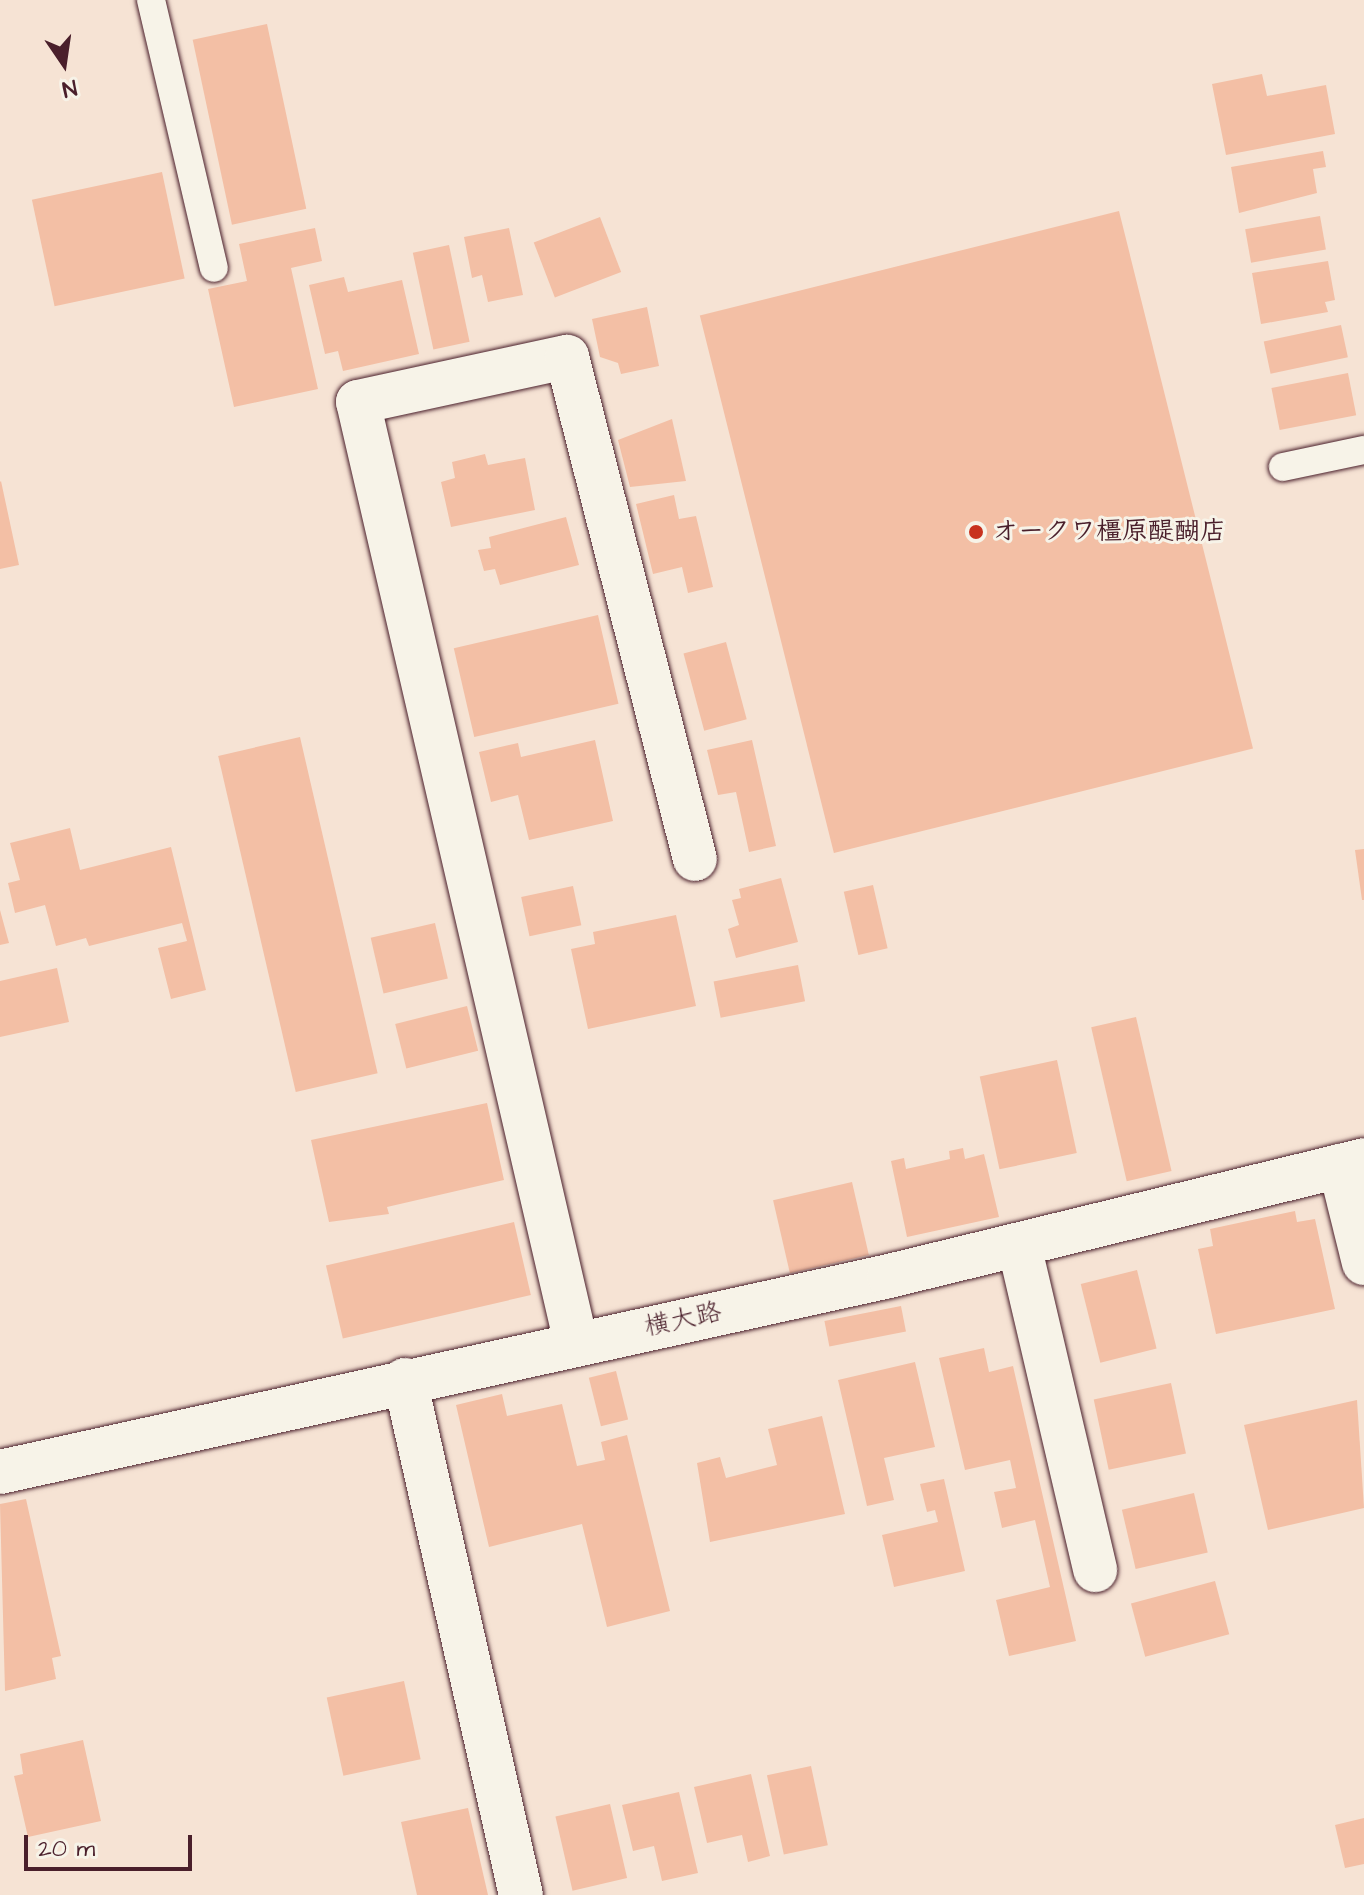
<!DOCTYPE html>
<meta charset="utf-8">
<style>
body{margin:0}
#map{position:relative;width:1364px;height:1895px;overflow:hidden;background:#f6e3d4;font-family:"Architects Daughter","Klee One",sans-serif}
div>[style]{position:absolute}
.building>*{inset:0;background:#f3bfa5;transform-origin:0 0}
.roads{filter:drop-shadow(0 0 2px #4a1f2b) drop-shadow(0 0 2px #4a1f2b)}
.lane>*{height:28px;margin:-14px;padding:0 14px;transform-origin:14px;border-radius:14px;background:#f7f3e8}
.street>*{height:44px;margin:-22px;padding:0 22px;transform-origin:22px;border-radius:22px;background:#f7f3e8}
.dots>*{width:22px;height:22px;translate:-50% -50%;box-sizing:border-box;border:4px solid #f7f3e8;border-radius:50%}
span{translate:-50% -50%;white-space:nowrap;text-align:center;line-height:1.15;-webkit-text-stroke:6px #f7f3e8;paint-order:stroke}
.poi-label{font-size:26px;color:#4a1f2b;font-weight:700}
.left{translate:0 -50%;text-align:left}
.street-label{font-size:26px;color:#4a1f2b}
.north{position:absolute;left:24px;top:24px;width:80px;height:80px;-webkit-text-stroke:6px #f7f3e8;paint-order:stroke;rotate:167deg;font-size:22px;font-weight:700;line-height:32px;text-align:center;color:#4a1f2b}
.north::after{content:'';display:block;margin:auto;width:28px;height:36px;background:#4a1f2b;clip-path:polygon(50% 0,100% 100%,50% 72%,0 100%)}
.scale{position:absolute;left:24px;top:1835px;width:168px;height:36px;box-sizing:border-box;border:4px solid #4a1f2b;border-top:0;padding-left:10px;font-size:24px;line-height:28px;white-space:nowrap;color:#4a1f2b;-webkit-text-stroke:6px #f7f3e8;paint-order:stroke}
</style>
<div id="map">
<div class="building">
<div style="left:267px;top:24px;width:189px;height:76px;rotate:78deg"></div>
<div style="clip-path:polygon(1262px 74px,1267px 96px,1326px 85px,1335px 134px,1226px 155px,1212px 84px)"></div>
<div style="clip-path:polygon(1323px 151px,1326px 167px,1313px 169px,1317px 193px,1239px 213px,1231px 167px)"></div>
<div style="left:162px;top:172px;width:109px;height:133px;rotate:78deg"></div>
<div style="left:1119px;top:211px;width:554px;height:432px;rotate:76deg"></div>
<div style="left:1320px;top:216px;width:34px;height:76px;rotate:80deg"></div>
<div style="left:600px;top:217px;width:59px;height:71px;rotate:69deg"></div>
<div style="clip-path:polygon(315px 228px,322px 261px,291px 268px,318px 389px,234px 407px,208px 289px,247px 281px,239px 244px)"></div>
<div style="clip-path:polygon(509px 228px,523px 295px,488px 302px,482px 275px,472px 278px,464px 237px)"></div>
<div style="left:449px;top:245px;width:99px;height:37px;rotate:78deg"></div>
<div style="clip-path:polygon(1328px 261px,1335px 300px,1325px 302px,1328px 312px,1261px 324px,1252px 273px)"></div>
<div style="clip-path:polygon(344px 277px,348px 292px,402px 280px,419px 354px,343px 371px,338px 351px,325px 354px,309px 285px)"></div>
<div style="clip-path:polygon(647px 307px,659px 366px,621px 374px,618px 363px,600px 357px,592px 319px)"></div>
<div style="left:1341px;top:325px;width:33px;height:79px;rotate:78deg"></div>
<div style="left:1348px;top:373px;width:43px;height:78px;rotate:79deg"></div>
<div style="clip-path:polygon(672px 419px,686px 481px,630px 487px,618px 440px)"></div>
<div style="clip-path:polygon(485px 454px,488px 465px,525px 458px,535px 510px,451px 527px,441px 482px,455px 478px,452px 462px)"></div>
<div style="clip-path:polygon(1px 481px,19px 565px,0 569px,0 482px)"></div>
<div style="clip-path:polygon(674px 495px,679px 519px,696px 516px,713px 587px,688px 593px,682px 567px,653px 574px,636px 504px)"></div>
<div style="clip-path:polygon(566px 517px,579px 565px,500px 585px,495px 569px,484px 571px,478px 550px,491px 548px,489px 537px)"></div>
<div style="left:598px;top:615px;width:91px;height:148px;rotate:77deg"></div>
<div style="left:726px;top:642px;width:80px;height:44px;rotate:75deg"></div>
<div style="left:300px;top:737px;width:345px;height:84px;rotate:77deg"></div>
<div style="clip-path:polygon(595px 740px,613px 821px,529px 840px,518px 795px,491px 802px,479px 752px,518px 743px,521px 757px)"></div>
<div style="clip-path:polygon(752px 740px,776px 846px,749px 852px,736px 792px,718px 795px,707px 750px)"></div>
<div style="clip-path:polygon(70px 828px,80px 870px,171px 847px,206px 990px,171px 999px,158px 948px,187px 941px,182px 923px,89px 946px,86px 938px,56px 946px,45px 905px,15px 913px,8px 883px,20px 880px,10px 843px)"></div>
<div style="clip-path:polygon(1364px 849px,1364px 900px,1362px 900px,1355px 850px)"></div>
<div style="clip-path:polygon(781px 878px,798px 942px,736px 958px,728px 929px,739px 925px,732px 900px,741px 898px,739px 889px)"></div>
<div style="left:873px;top:885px;width:65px;height:30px;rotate:77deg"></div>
<div style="left:573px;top:886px;width:40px;height:53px;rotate:78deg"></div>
<div style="clip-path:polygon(0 910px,9px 943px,0 945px)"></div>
<div style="clip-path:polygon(676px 915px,696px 1006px,588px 1029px,571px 949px,595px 944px,593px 932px)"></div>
<div style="left:435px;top:923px;width:57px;height:66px;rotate:77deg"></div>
<div style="left:798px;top:965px;width:37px;height:86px;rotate:79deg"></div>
<div style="clip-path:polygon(57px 968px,69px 1022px,0 1037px,0 981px)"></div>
<div style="left:467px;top:1006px;width:46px;height:74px;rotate:76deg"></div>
<div style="left:1136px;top:1017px;width:158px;height:46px;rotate:77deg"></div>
<div style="left:1057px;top:1060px;width:95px;height:79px;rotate:78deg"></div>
<div style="clip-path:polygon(487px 1103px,504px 1180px,387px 1207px,389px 1214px,329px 1222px,311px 1140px)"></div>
<div style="clip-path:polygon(963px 1148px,965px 1159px,984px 1154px,999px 1217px,907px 1237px,891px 1161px,904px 1158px,906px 1169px,950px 1159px,949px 1151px)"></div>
<div style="left:852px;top:1182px;width:75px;height:81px;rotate:77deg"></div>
<div style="clip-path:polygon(1295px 1211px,1297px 1222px,1315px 1219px,1335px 1309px,1216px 1334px,1198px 1249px,1213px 1246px,1210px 1229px)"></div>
<div style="left:514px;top:1222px;width:75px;height:193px;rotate:77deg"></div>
<div style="left:1137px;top:1270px;width:81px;height:58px;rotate:76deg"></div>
<div style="left:901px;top:1306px;width:26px;height:78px;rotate:79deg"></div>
<div style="clip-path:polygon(984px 1348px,989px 1372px,1013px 1366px,1076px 1641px,1009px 1656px,996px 1600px,1050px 1587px,1035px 1520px,1002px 1528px,994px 1492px,1016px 1488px,1010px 1460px,965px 1470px,939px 1358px)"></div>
<div style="clip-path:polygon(915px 1362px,935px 1447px,884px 1458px,894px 1500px,867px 1506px,838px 1380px)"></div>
<div style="left:616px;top:1371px;width:50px;height:28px;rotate:76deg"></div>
<div style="left:1171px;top:1383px;width:72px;height:79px;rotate:78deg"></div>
<div style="clip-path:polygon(502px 1394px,507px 1416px,562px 1404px,577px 1466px,605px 1460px,601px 1442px,627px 1435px,670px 1611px,607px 1627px,582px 1524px,489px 1547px,456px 1405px)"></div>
<div style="clip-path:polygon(1357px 1400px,1364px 1508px,1268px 1530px,1244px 1425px)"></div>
<div style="clip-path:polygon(822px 1416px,845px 1514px,710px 1542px,697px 1463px,720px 1457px,726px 1478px,777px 1465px,768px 1429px)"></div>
<div style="clip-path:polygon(944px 1479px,965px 1571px,894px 1587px,882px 1535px,938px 1522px,935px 1510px,927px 1512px,920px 1484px)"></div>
<div style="left:1194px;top:1493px;width:61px;height:74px;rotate:77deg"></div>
<div style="clip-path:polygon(26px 1499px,61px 1656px,52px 1658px,56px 1679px,5px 1691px,0 1504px)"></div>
<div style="left:1215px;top:1581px;width:55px;height:87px;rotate:75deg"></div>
<div style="left:404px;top:1681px;width:80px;height:79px;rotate:78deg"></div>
<div style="clip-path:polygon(83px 1740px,101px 1821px,28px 1837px,14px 1776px,23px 1774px,20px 1754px)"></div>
<div style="left:811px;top:1766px;width:81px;height:45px;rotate:78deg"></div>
<div style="clip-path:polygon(751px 1774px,770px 1856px,748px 1862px,742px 1835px,707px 1843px,694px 1787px)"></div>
<div style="clip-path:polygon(679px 1792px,698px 1873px,662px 1881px,654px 1846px,633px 1851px,622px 1805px)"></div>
<div style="left:610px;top:1804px;width:76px;height:56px;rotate:77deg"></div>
<div style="clip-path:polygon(468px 1808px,488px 1895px,417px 1895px,401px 1822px)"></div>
<div style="clip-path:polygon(1364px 1818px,1364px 1864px,1345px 1868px,1335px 1825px)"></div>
</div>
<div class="roads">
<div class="lane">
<div style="left:151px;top:0;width:275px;rotate:76.8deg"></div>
<div style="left:1283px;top:467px;width:83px;rotate:-11.9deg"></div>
</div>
<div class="street">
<div style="left:1340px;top:1166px;width:100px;rotate:76.1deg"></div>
<div style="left:1019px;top:1245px;width:334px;rotate:76.8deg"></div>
<div style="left:576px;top:1343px;width:966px;rotate:-103.04deg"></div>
<div style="left:358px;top:402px;width:214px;rotate:-12.2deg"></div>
<div style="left:567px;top:357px;width:518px;rotate:75.7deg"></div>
<div style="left:405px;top:1380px;width:528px;rotate:77.31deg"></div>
<div style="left:0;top:1472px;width:910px;rotate:-12.43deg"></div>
<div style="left:889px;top:1276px;width:489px;rotate:-13.7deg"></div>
</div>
</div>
<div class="dots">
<div style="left:976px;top:532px;background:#c8321e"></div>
</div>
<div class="poi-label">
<span class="left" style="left:992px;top:532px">オークワ橿原醍醐店</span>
</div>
<div class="street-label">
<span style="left:683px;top:1320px;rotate:-12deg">横大路</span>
</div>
<div class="north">N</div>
<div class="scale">20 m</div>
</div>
